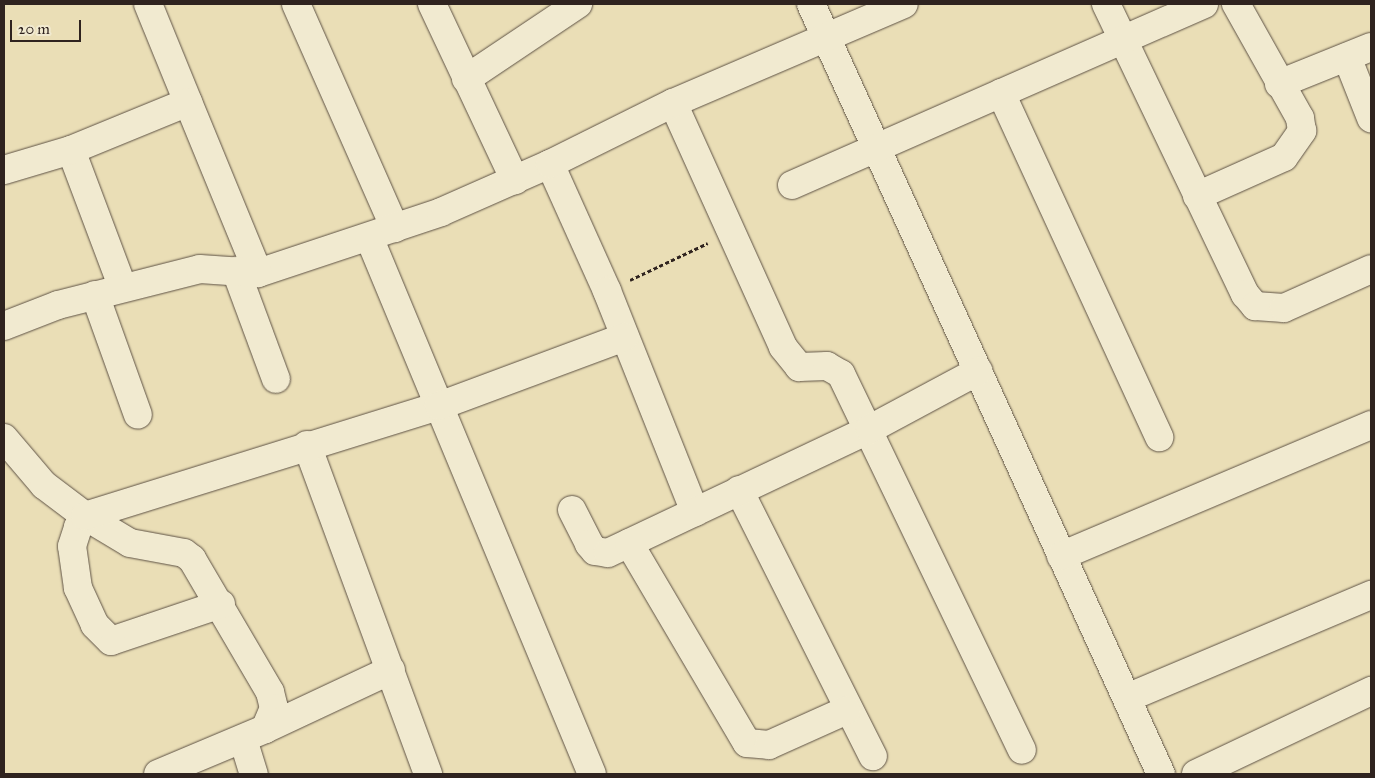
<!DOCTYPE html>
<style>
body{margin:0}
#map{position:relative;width:1375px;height:778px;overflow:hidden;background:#eadeb6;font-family:"IM FELL Great Primer",serif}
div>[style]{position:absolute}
.path>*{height:3px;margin-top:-1.5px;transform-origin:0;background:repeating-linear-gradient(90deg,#2f231f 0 4px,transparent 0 6.5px)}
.roads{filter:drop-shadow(0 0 1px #5e5245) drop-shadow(0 0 1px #5e5245)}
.minor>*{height:28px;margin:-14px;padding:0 14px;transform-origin:14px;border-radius:14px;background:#f1ead0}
span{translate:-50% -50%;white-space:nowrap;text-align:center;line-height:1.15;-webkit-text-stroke:4px #f1ead0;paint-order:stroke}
.frame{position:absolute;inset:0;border:5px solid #2f231f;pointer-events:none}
.scale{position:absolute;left:10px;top:20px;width:71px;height:22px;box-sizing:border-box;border:2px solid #2f231f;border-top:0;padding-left:6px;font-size:15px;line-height:18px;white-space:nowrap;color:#2f231f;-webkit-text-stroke:4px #f1ead0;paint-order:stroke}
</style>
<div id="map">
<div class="path">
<div style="left:630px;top:280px;width:86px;rotate:-25.4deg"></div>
</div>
<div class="roads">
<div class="minor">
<div style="left:148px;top:4px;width:106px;rotate:67.8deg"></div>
<div style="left:296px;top:4px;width:245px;rotate:66.2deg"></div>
<div style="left:432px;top:4px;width:195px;rotate:64.8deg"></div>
<div style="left:811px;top:4px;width:846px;rotate:65.56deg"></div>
<div style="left:1106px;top:4px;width:322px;rotate:64.4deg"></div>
<div style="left:1245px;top:294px;width:16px;rotate:50deg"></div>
<div style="left:1255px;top:306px;width:29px;rotate:4deg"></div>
<div style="left:1284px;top:308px;width:95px;rotate:-24.1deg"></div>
<div style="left:1347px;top:57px;width:66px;rotate:68.5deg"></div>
<div style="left:466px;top:79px;width:135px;rotate:-33.8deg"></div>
<div style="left:1279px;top:84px;width:99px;rotate:-21.9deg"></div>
<div style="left:1001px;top:93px;width:379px;rotate:65.3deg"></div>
<div style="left:673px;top:103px;width:268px;rotate:65.7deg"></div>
<div style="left:783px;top:347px;width:26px;rotate:51deg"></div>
<div style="left:799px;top:367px;width:28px;rotate:-2deg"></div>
<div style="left:827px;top:366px;width:16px;rotate:30deg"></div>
<div style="left:841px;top:374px;width:417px;rotate:64.3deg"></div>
<div style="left:71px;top:150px;width:147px;rotate:69.4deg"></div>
<div style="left:550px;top:164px;width:139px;rotate:65.8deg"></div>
<div style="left:607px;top:291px;width:238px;rotate:68.3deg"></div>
<div style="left:4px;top:170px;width:70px;rotate:-16.6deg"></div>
<div style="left:71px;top:150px;width:126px;rotate:-22.3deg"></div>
<div style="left:188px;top:102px;width:185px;rotate:67.7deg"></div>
<div style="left:258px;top:273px;width:193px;rotate:-18.4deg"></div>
<div style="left:441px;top:212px;width:119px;rotate:-23.8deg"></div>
<div style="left:550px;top:164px;width:137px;rotate:-26.4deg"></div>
<div style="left:673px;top:103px;width:251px;rotate:-23.2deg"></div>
<div style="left:792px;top:185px;width:450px;rotate:-23.7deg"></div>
<div style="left:1197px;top:196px;width:95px;rotate:-24.1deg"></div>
<div style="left:1284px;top:157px;width:32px;rotate:-55deg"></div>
<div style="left:1302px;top:131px;width:13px;rotate:-99deg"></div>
<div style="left:1300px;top:118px;width:131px;rotate:-119.3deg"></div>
<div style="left:369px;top:237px;width:581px;rotate:67.45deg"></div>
<div style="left:236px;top:271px;width:115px;rotate:69.7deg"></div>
<div style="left:95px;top:295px;width:127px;rotate:70.3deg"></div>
<div style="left:4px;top:326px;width:58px;rotate:-21.3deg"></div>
<div style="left:58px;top:305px;width:146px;rotate:-14.2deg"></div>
<div style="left:200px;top:269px;width:58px;rotate:3.9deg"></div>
<div style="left:4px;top:438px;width:62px;rotate:49.6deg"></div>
<div style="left:44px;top:485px;width:51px;rotate:37.1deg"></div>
<div style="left:85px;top:516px;width:52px;rotate:31deg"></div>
<div style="left:130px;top:543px;width:55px;rotate:10.5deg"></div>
<div style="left:184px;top:553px;width:10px;rotate:37deg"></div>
<div style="left:192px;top:559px;width:154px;rotate:59.6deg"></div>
<div style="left:270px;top:692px;width:16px;rotate:76deg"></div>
<div style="left:274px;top:708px;width:23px;rotate:113deg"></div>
<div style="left:265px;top:729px;width:116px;rotate:157.2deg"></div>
<div style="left:307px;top:445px;width:351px;rotate:69.8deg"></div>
<div style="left:739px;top:490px;width:298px;rotate:63.3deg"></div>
<div style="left:572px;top:510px;width:38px;rotate:63deg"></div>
<div style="left:589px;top:544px;width:9px;rotate:49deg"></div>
<div style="left:595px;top:551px;width:13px;rotate:9deg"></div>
<div style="left:608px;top:553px;width:290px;rotate:-25.3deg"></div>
<div style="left:870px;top:429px;width:123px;rotate:-28.2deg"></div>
<div style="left:629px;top:543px;width:232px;rotate:59.5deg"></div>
<div style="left:747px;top:743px;width:22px;rotate:5deg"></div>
<div style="left:769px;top:745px;width:85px;rotate:-24.2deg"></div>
<div style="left:1061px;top:556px;width:337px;rotate:-22.9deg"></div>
<div style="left:221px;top:604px;width:116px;rotate:161.4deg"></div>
<div style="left:111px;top:641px;width:23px;rotate:-135deg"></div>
<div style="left:95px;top:625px;width:41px;rotate:-114.7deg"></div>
<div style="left:78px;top:588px;width:42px;rotate:-98.1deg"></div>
<div style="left:72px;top:546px;width:20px;rotate:-72deg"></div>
<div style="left:78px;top:527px;width:13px;rotate:-58deg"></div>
<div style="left:85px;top:516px;width:371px;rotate:-17.3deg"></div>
<div style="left:439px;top:406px;width:198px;rotate:-20.4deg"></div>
<div style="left:1127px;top:698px;width:265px;rotate:-22.9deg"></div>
<div style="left:265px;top:729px;width:139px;rotate:-25.1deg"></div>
<div style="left:243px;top:739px;width:37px;rotate:73deg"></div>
<div style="left:1196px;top:774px;width:194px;rotate:-25.4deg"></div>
</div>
</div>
<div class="frame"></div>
<div class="scale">20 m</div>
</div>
